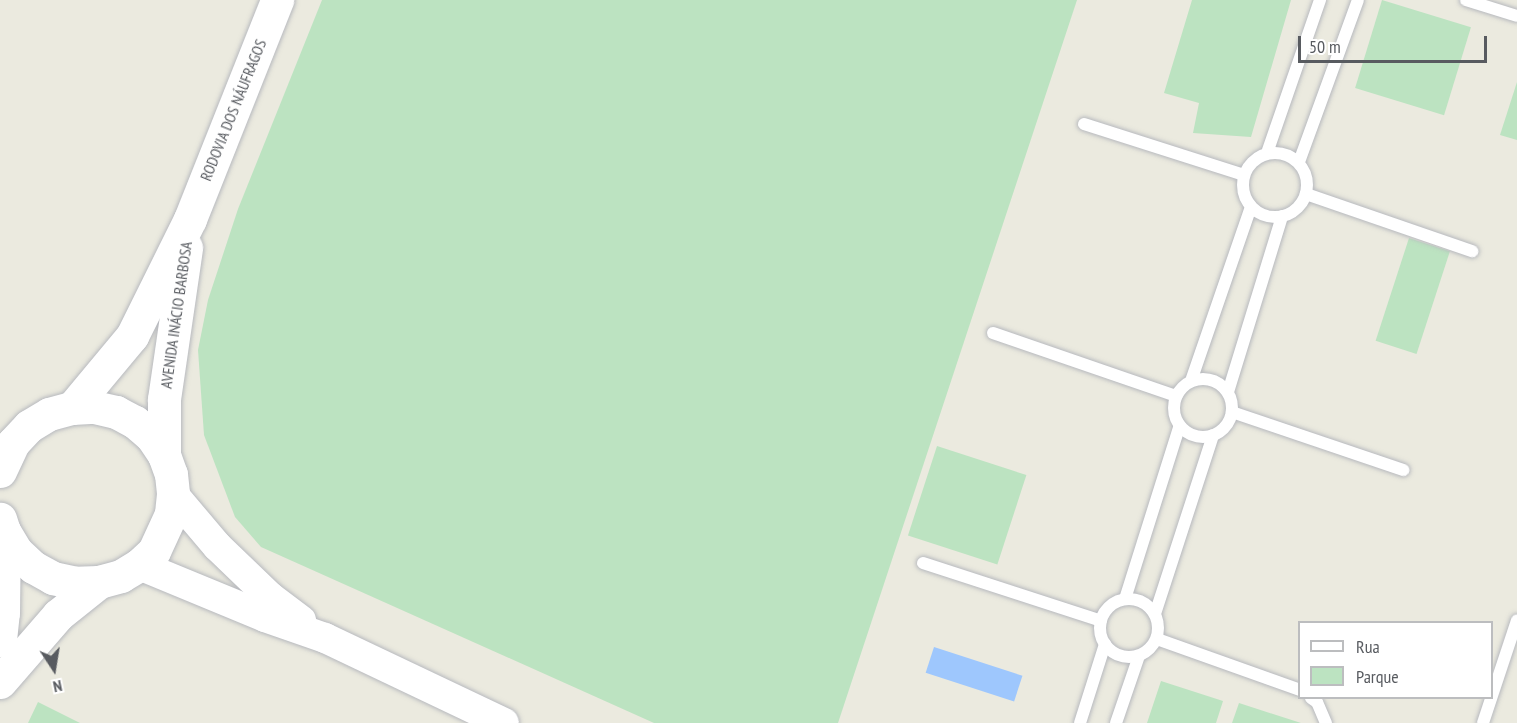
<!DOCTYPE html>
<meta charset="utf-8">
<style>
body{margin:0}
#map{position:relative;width:1517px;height:723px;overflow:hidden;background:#ebeadf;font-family:"PT Sans Narrow",sans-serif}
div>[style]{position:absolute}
.green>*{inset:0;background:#bce3c1;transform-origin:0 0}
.water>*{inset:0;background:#9ec7fd;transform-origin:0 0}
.roads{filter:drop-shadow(0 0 2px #b7b9be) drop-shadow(0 0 2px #b7b9be)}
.service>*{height:12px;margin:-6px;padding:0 6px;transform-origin:6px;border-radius:6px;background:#fff}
.service>.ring{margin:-6px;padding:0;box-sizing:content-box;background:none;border:12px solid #fff;border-radius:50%}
.tertiary>*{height:30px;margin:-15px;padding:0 15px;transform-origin:15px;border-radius:15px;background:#fff}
.secondary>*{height:33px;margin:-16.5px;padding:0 16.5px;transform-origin:16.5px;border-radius:16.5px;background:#fff}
span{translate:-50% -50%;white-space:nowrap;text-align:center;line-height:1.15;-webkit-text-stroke:4.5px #fff;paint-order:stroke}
.street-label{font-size:16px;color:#585b60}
.legend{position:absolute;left:1298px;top:621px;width:195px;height:78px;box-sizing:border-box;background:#fff;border:2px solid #bcbdbf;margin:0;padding:8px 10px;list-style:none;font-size:18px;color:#585b60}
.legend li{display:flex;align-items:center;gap:12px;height:30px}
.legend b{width:30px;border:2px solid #bcbdbf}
.north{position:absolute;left:24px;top:639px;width:60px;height:60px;-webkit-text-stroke:4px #fff;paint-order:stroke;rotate:168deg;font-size:16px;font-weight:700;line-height:24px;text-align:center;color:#585b60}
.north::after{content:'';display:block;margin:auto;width:21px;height:27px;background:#585b60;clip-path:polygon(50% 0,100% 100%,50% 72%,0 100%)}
.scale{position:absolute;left:1298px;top:36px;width:189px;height:27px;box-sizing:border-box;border:3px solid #585b60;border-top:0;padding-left:8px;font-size:18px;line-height:21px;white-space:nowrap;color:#585b60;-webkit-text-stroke:4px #fff;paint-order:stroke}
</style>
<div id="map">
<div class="green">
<div style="clip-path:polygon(322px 0,1077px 0,838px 723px,654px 723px,261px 547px,235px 517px,204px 435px,198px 350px,208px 300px,238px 209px)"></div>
<div style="clip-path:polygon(1192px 0,1291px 0,1251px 137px,1193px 133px,1199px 103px,1164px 93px)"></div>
<div style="left:1382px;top:0;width:93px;height:92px;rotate:17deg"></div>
<div style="clip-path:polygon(1517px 82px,1517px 140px,1500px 135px)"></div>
<div style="left:1409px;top:238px;width:43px;height:108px;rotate:18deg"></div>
<div style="left:937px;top:446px;width:94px;height:94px;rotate:18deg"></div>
<div style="clip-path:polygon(1161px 681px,1223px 701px,1216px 723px,1147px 723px)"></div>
<div style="clip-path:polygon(38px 702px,80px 723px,28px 723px)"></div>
<div style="clip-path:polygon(1239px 703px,1301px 723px,1232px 723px)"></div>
</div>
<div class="water">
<div style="left:934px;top:647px;width:93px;height:27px;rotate:18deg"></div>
</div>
<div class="roads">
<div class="service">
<div style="left:1466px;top:0;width:53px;rotate:17.4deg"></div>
<div style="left:1084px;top:124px;width:168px;rotate:17.7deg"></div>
<div class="ring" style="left:1243px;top:153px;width:52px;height:52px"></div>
<div style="left:1267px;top:153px;width:162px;rotate:-70.9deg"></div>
<div style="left:1299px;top:162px;width:172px;rotate:-70deg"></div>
<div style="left:1306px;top:194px;width:176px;rotate:19deg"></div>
<div style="left:993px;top:333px;width:194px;rotate:19deg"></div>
<div class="ring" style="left:1174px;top:379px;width:46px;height:46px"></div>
<div style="left:1191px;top:381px;width:184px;rotate:-71deg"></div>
<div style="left:1228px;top:392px;width:184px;rotate:-72.9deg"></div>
<div style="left:1232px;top:412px;width:181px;rotate:18.7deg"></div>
<div style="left:923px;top:563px;width:187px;rotate:18deg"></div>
<div class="ring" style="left:1100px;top:599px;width:46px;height:46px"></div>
<div style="left:1125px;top:599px;width:182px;rotate:-72.5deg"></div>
<div style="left:1155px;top:614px;width:188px;rotate:-72deg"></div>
<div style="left:1157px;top:639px;width:152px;rotate:19.6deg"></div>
<div style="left:1311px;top:698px;width:7px;rotate:34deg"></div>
<div style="left:1317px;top:702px;width:23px;rotate:67deg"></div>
<div style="left:1080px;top:723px;width:83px;rotate:-72.4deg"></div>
<div style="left:1116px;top:723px;width:71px;rotate:-71.1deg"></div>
<div style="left:1483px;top:723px;width:108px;rotate:-71.7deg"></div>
</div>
<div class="tertiary">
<div style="left:173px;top:494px;width:68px;rotate:49.8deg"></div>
<div style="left:217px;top:546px;width:74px;rotate:43.9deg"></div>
<div style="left:270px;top:597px;width:39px;rotate:37deg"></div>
<div style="left:139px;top:565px;width:136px;rotate:22.4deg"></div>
<div style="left:265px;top:617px;width:64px;rotate:19.3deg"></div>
<div style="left:325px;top:638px;width:198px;rotate:25.4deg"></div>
</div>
<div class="secondary">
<div style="left:72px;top:408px;width:94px;rotate:-50.2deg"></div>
<div style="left:132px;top:336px;width:131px;rotate:-63.6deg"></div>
<div style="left:190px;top:219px;width:236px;rotate:-68.3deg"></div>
<div style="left:164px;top:455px;width:56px;rotate:-90deg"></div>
<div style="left:164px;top:399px;width:153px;rotate:-81.7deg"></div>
<div style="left:0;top:471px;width:31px;rotate:-65deg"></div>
<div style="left:13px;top:443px;width:23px;rotate:-47deg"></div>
<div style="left:29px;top:426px;width:23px;rotate:-31deg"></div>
<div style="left:49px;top:414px;width:24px;rotate:-15deg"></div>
<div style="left:72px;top:408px;width:22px;rotate:-3deg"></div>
<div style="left:94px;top:407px;width:23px;rotate:13deg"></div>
<div style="left:116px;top:412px;width:21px;rotate:28deg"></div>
<div style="left:135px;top:422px;width:23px;rotate:41deg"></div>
<div style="left:152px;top:437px;width:22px;rotate:56deg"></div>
<div style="left:164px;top:455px;width:20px;rotate:70deg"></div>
<div style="left:171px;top:474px;width:20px;rotate:84deg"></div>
<div style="left:173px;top:494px;width:20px;rotate:96deg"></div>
<div style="left:171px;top:514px;width:41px;rotate:114.7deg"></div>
<div style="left:154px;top:551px;width:21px;rotate:137deg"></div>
<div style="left:139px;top:565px;width:21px;rotate:149deg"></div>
<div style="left:121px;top:576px;width:23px;rotate:165deg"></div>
<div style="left:99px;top:582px;width:23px;rotate:178deg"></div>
<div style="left:76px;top:583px;width:24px;rotate:-168deg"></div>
<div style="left:53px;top:578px;width:23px;rotate:-151deg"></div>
<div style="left:33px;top:567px;width:23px;rotate:-137deg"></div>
<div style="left:16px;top:551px;width:23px;rotate:-121deg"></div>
<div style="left:4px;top:531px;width:13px;rotate:-108deg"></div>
<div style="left:0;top:640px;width:27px;rotate:-84deg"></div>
<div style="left:3px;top:613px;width:82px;rotate:-89.3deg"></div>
<div style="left:0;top:682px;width:89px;rotate:-49.1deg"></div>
<div style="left:58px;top:615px;width:53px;rotate:-38.8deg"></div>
</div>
</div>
<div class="street-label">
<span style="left:233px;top:110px;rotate:-68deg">RODOVIA DOS NÁUFRAGOS</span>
<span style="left:176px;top:315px;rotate:-82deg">AVENIDA INÁCIO BARBOSA</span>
</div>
<ul class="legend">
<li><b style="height:8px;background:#fff"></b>Rua</li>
<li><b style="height:16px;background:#bce3c1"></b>Parque</li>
</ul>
<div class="north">N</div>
<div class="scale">50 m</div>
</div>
